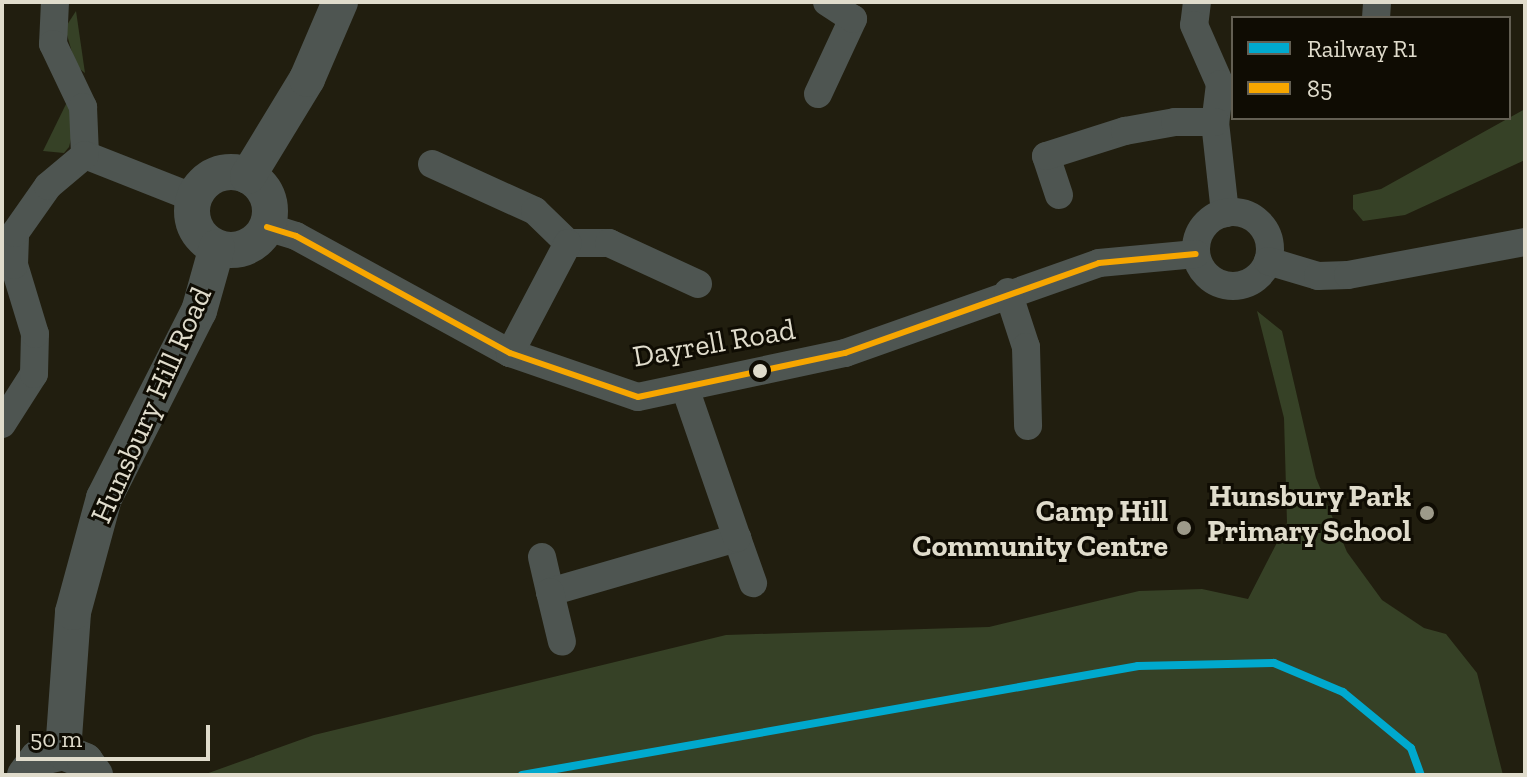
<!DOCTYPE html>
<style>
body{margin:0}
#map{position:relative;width:1527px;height:777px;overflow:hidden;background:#211e0f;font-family:"Zilla Slab",serif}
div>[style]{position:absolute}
.green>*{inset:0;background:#364126}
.minor>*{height:28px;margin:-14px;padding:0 14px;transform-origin:14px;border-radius:14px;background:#4e5551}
.minor>.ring{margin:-14px;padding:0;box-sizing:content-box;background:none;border:28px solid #4e5551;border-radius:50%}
.tertiary>*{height:36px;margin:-18px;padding:0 18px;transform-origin:18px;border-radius:18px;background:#4e5551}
.tertiary>.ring{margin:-18px;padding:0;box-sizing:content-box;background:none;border:36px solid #4e5551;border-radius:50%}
.bus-1>*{height:6px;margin:-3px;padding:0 3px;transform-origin:3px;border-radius:3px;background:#f7a600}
.rail-1>*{height:8px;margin:-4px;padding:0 4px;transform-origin:4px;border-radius:4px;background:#00a9ce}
.dots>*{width:22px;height:22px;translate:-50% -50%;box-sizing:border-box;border:4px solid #0f0c03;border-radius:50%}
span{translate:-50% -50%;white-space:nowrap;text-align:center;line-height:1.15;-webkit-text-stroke:6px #0f0c03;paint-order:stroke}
.street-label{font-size:30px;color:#e0dccc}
.poi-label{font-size:30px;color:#e0dccc;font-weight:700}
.right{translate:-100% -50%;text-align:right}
.frame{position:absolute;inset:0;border:4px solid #e0dccc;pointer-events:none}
.legend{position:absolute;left:1231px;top:16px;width:280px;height:104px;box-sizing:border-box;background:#0f0c03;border:2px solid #635f53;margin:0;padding:10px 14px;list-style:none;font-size:24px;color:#e0dccc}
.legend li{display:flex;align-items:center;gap:16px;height:40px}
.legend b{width:40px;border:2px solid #635f53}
.scale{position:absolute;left:16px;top:725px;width:194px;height:36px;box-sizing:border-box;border:4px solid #e0dccc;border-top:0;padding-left:10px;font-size:24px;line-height:28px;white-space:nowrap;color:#e0dccc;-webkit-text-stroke:6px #0f0c03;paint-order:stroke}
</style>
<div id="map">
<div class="green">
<div style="clip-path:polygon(76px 11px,85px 73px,76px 66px,65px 28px)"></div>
<div style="clip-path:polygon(68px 100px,73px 131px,69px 147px,64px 153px,43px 151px)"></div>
<div style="clip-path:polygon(1525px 109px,1525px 160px,1405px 215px,1363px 221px,1353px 209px,1353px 195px,1381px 189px)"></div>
<div style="clip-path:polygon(1257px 311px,1282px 331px,1316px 478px,1347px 552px,1382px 600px,1424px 628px,1446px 634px,1477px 673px,1503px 775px,203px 775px,314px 735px,726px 635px,989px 627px,1139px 591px,1202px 589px,1248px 599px,1287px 523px,1284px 418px)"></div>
</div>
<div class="minor">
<div style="left:55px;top:2px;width:42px;rotate:92.7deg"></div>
<div style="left:53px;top:44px;width:70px;rotate:64.5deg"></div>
<div style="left:83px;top:107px;width:48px;rotate:87.6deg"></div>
<div style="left:1197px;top:2px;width:23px;rotate:97deg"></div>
<div style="left:1194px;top:25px;width:64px;rotate:66.2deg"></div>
<div style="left:1220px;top:84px;width:38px;rotate:97deg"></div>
<div style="left:1215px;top:122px;width:92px;rotate:83.7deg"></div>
<div style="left:1376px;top:18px;width:16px;rotate:-86deg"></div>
<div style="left:818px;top:94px;width:83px;rotate:-65deg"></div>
<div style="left:853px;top:19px;width:31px;rotate:-147deg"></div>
<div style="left:85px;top:155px;width:117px;rotate:21.5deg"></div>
<div style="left:432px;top:164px;width:113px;rotate:24.5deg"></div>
<div style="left:535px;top:211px;width:46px;rotate:44.1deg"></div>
<div style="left:568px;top:243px;width:41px"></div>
<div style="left:609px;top:243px;width:98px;rotate:24.7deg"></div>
<div style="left:1059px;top:195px;width:41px;rotate:-108.4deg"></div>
<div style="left:1046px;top:156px;width:83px;rotate:-17.6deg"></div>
<div style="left:1125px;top:131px;width:51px;rotate:-10.2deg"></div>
<div style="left:1175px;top:122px;width:40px"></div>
<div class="ring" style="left:1196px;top:212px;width:46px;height:46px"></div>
<div style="left:267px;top:227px;width:30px;rotate:17deg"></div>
<div style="left:296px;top:236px;width:244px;rotate:28.7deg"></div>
<div style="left:510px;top:353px;width:135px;rotate:19deg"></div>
<div style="left:638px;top:397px;width:212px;rotate:-12deg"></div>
<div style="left:845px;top:353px;width:269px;rotate:-19.5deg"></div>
<div style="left:1099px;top:263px;width:97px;rotate:-5.3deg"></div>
<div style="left:1268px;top:261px;width:52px;rotate:16.7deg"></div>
<div style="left:1318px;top:276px;width:30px;rotate:-2deg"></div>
<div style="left:1348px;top:275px;width:180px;rotate:-10.6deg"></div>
<div style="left:1008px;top:292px;width:58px;rotate:71.9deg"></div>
<div style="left:1026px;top:347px;width:79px;rotate:88.5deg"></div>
<div style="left:510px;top:353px;width:124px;rotate:-62.2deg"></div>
<div style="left:2px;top:424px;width:59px;rotate:-57.4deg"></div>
<div style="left:34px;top:374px;width:40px;rotate:-88.6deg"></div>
<div style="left:35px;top:334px;width:72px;rotate:-106.9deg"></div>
<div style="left:14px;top:265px;width:32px;rotate:-88deg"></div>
<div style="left:15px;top:233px;width:57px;rotate:-54.9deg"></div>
<div style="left:48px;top:186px;width:48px;rotate:-40deg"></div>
<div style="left:737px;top:538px;width:48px;rotate:70.4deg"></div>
<div style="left:542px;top:557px;width:36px;rotate:77deg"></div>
<div style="left:550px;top:592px;width:195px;rotate:-16.1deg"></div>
<div style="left:737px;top:538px;width:159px;rotate:-109.1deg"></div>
<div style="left:550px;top:592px;width:51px;rotate:76.5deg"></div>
</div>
<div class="tertiary">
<div class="ring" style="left:192px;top:172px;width:42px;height:42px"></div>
<div style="left:248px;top:176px;width:114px;rotate:-58.7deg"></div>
<div style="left:307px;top:79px;width:84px;rotate:-66.8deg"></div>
<div style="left:63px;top:752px;width:140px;rotate:-85.9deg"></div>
<div style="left:73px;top:612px;width:118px;rotate:-74.8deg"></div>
<div style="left:104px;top:498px;width:210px;rotate:-63.1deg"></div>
<div style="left:199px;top:311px;width:66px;rotate:-74.3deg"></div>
<div style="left:25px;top:775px;width:21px;rotate:-53deg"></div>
<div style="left:38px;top:758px;width:26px;rotate:-13deg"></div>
<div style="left:63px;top:752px;width:24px;rotate:22deg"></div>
<div style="left:85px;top:761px;width:17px;rotate:54deg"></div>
</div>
<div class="bus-1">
<div style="left:267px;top:227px;width:30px;rotate:17deg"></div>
<div style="left:296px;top:236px;width:244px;rotate:28.7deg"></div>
<div style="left:510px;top:353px;width:135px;rotate:19deg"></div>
<div style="left:638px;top:397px;width:212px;rotate:-12deg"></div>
<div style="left:845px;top:353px;width:269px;rotate:-19.5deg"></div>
<div style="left:1099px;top:263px;width:97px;rotate:-5.3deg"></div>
</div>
<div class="rail-1">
<div style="left:522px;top:775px;width:626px;rotate:-10.03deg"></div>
<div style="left:1138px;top:666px;width:136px;rotate:-1.3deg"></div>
<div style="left:1274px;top:663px;width:75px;rotate:22.8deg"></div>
<div style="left:1343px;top:692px;width:88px;rotate:39.5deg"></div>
<div style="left:1411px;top:748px;width:29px;rotate:70deg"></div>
</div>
<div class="dots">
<div style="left:760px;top:371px;background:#e0dccc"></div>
<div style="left:1427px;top:513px;background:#9d9a8a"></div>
<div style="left:1184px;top:528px;background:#9d9a8a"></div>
</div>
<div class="street-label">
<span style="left:714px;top:343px;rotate:-10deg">Dayrell Road</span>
<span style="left:151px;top:405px;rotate:-66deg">Hunsbury Hill Road</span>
</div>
<div class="poi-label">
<span class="right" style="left:1411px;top:513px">Hunsbury Park<br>Primary School</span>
<span class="right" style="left:1168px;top:528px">Camp Hill<br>Community Centre</span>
</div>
<div class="frame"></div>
<ul class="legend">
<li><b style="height:10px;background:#00a9ce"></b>Railway R1</li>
<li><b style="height:10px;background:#f7a600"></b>85</li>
</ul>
<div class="scale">50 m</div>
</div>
